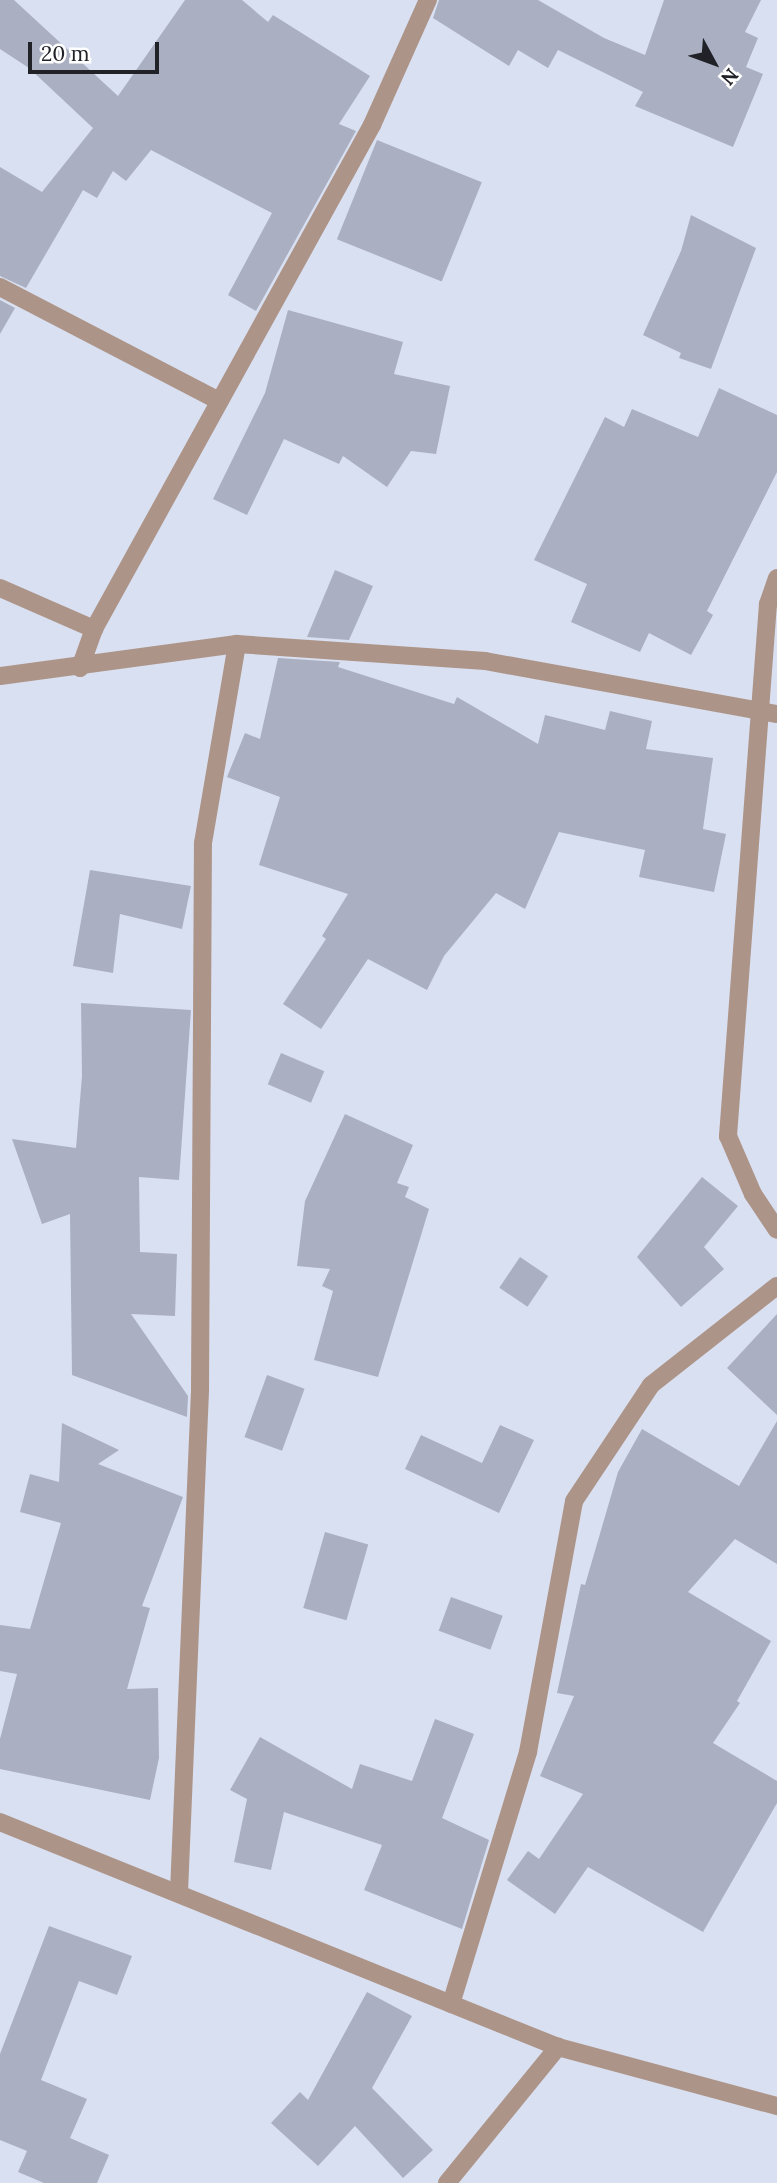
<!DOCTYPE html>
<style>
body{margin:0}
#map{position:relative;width:777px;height:2183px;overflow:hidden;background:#d9e0f1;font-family:Lora,serif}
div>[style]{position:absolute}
.building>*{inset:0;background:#aab0c1;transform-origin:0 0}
.minor>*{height:18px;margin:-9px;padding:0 9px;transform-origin:9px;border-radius:9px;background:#ad9488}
span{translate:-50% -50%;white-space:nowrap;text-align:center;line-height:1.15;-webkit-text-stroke:6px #fff;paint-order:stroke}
.north{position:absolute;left:679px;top:28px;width:70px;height:70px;-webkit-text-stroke:5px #fff;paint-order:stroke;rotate:131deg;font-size:19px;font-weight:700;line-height:28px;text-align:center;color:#202228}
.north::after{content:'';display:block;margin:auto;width:24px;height:32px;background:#202228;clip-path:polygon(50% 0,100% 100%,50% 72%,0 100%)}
.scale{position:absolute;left:28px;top:42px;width:131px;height:32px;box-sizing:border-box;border:4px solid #202228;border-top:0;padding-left:9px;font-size:21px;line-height:24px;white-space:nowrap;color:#202228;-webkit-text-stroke:5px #fff;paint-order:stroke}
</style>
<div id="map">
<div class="building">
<div style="clip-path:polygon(0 0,14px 0,118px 96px,185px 0,242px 0,268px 22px,273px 15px,370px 76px,339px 124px,356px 131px,256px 311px,228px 295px,272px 213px,151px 150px,126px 181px,113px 171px,97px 198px,83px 190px,26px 288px,0 276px,0 167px,42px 192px,93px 128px,29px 68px,0 49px)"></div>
<div style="clip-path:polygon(439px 0,538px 0,604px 38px,645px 55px,664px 0,761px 0,745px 32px,758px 38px,746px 67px,763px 74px,733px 147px,635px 106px,643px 92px,558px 50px,548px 68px,518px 50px,509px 66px,433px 18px)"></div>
<div style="left:377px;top:140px;width:113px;height:107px;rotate:22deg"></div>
<div style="clip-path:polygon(691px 215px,756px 248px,711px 369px,679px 358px,681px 353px,643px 335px,681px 251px)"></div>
<div style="clip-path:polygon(0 300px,15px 308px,0 334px)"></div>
<div style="clip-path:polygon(288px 310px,403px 342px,394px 374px,450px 386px,436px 454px,411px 451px,387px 487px,343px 456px,339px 464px,284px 439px,247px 515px,213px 499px,265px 393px)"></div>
<div style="clip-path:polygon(719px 388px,777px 415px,777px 472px,707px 611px,713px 615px,691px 655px,649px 633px,640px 652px,571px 622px,587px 584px,534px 560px,605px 417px,624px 427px,632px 409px,698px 437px)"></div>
<div style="clip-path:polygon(335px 570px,373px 586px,349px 640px,307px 637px)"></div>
<div style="clip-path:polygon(278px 658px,340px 662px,338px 667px,454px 704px,457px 697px,538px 744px,545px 715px,605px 730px,610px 711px,652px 721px,646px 749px,713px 758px,703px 829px,726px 834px,714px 892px,639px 877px,645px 850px,559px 832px,525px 909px,496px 893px,444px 956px,427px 990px,368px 959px,321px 1029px,283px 1004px,326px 939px,322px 936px,348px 894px,259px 865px,280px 797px,227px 777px,245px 733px,260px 739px)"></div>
<div style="clip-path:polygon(90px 870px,191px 886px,182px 929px,120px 914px,113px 973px,73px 966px)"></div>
<div style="clip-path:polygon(81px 1003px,191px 1010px,179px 1180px,139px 1177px,140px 1252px,177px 1254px,175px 1316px,131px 1314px,188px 1396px,187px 1417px,72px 1375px,70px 1214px,42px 1224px,12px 1139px,76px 1148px,82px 1076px)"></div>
<div style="left:281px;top:1053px;width:47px;height:34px;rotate:23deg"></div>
<div style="clip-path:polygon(345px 1114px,413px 1145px,397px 1183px,409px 1187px,405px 1197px,429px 1209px,378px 1377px,314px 1360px,333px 1291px,322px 1286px,330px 1269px,297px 1266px,305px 1201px)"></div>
<div style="clip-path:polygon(702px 1177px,738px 1206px,704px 1247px,724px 1269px,681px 1307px,637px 1257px)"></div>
<div style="left:520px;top:1257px;width:34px;height:37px;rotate:34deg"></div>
<div style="clip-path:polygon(777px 1314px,777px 1415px,727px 1368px)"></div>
<div style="left:267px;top:1375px;width:40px;height:66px;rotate:20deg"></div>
<div style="clip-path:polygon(777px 1421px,777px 1564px,735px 1539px,688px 1592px,771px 1641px,737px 1701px,740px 1703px,713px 1743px,777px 1781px,777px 1803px,703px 1932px,588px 1867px,555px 1914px,507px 1880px,528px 1851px,539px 1859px,583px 1794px,540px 1776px,574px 1696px,557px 1693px,581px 1584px,585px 1585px,618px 1472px,642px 1429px,739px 1486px)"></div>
<div style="clip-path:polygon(62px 1423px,119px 1450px,98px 1464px,183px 1497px,142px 1606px,150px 1608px,127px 1689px,158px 1688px,159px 1758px,150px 1800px,0 1769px,0 1739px,17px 1674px,0 1671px,0 1625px,30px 1629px,61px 1523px,20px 1512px,30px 1474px,59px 1482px)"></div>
<div style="clip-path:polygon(500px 1425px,534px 1440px,499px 1513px,405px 1469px,421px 1435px,482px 1463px)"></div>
<div style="left:325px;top:1532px;width:45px;height:79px;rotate:16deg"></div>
<div style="left:451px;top:1597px;width:55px;height:36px;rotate:20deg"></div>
<div style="clip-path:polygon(435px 1719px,474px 1734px,442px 1818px,489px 1840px,462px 1929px,364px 1890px,382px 1845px,284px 1812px,271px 1870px,234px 1862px,247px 1799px,230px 1790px,260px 1737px,352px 1789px,360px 1764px,412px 1781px)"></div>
<div style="clip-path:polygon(49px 1926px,132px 1956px,117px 1995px,79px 1981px,41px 2080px,87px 2099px,70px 2138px,109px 2155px,97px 2183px,44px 2183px,18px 2172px,27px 2151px,0 2140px,0 2054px)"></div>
<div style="clip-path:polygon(367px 1992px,412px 2016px,372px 2088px,433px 2150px,403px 2178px,355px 2126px,318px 2166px,271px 2123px,300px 2092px,308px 2100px)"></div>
</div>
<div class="minor">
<div style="left:0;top:287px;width:247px;rotate:27.5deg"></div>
<div style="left:777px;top:578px;width:28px;rotate:109deg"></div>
<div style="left:768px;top:604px;width:534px;rotate:94.3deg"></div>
<div style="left:728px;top:1136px;width:63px;rotate:66.7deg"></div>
<div style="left:753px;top:1194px;width:43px;rotate:56.3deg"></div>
<div style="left:0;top:588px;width:103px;rotate:23.6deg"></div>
<div style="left:80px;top:668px;width:41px;rotate:-70.3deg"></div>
<div style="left:94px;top:629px;width:576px;rotate:-61.12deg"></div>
<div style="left:372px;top:125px;width:137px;rotate:-65.9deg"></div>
<div style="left:0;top:676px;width:239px;rotate:-7.7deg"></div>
<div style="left:237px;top:644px;width:249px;rotate:3.9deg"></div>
<div style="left:485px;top:661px;width:297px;rotate:10.3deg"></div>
<div style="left:0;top:1822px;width:602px;rotate:21.96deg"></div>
<div style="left:558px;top:2047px;width:227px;rotate:15.1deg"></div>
<div style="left:179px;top:1892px;width:502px;rotate:-87.6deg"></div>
<div style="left:200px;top:1390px;width:547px;rotate:-89.69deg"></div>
<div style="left:203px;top:843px;width:202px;rotate:-80.3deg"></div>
<div style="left:451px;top:2004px;width:264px;rotate:-73deg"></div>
<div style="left:528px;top:1752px;width:255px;rotate:-79.6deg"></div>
<div style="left:574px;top:1501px;width:139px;rotate:-56.4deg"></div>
<div style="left:651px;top:1385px;width:160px;rotate:-38.2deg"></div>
<div style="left:447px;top:2183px;width:176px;rotate:-50.8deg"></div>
</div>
<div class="north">N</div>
<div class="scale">20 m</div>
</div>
